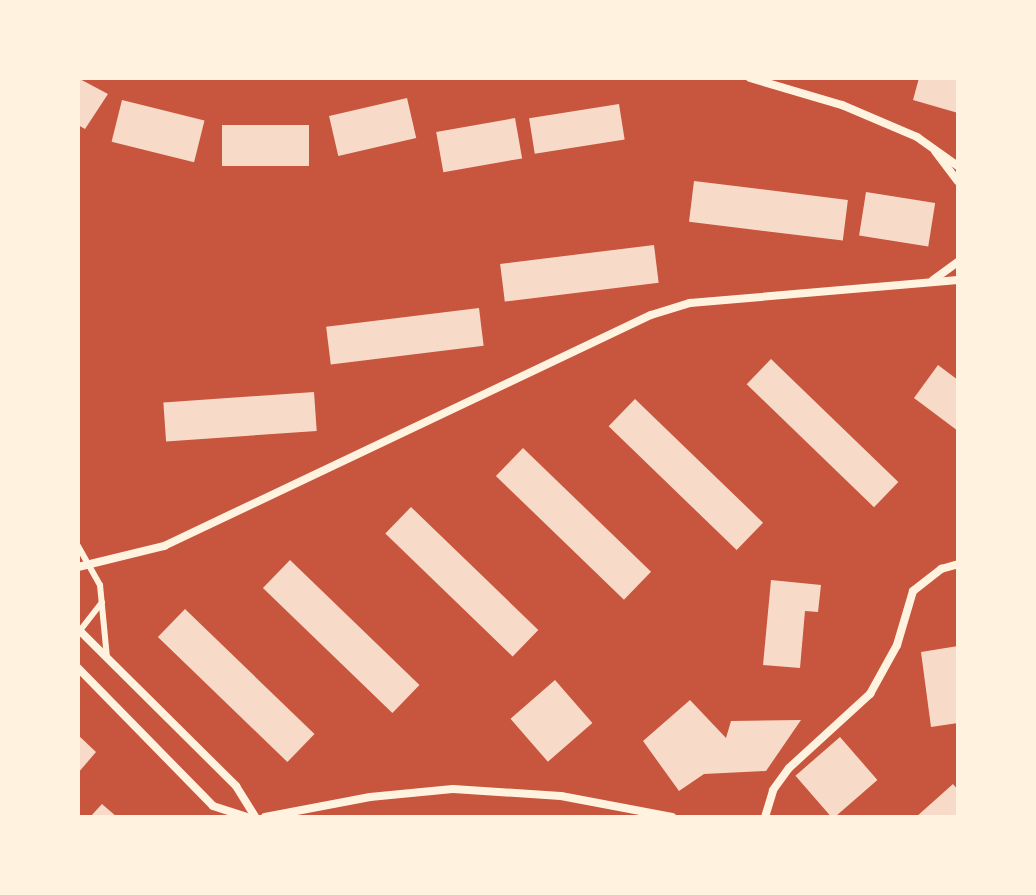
<!DOCTYPE html>
<style>
body{margin:0}
#map{position:relative;width:1036px;height:895px;overflow:hidden;background:#c8553d;font-family:"IBM Plex Sans",sans-serif}
div>[style]{position:absolute}
.building>*{inset:0;background:#f7dbc8;transform-origin:0 0}
.service>*{height:6px;margin:-3px;padding:0 3px;transform-origin:3px;border-radius:3px;background:#fff3e0}
.minor>*{height:8px;margin:-4px;padding:0 4px;transform-origin:4px;border-radius:4px;background:#fff3e0}
span{translate:-50% -50%;white-space:nowrap;text-align:center;line-height:1.15;-webkit-text-stroke:6px #fff3e0;paint-order:stroke}
.frame{position:absolute;inset:0;border:80px solid #fff3e0;pointer-events:none}
</style>
<div id="map">
<div class="building">
<div style="clip-path:polygon(78px 78px,108px 94px,85px 129px,78px 125px)"></div>
<div style="clip-path:polygon(919px 78px,958px 78px,958px 113px,913px 100px)"></div>
<div style="left:407px;top:98px;width:41px;height:80px;rotate:77deg"></div>
<div style="left:122px;top:100px;width:85px;height:43px;rotate:14deg"></div>
<div style="left:619px;top:104px;width:36px;height:91px;rotate:81deg"></div>
<div style="left:515px;top:118px;width:41px;height:80px;rotate:80deg"></div>
<div style="left:222px;top:125px;width:87px;height:41px"></div>
<div style="left:694px;top:181px;width:155px;height:41px;rotate:7deg"></div>
<div style="left:866px;top:192px;width:70px;height:44px;rotate:9deg"></div>
<div style="left:654px;top:245px;width:38px;height:155px;rotate:83deg"></div>
<div style="left:479px;top:308px;width:38px;height:154px;rotate:83deg"></div>
<div style="left:771px;top:359px;width:177px;height:35px;rotate:44deg"></div>
<div style="clip-path:polygon(938px 365px,958px 380px,958px 431px,914px 398px)"></div>
<div style="left:314px;top:392px;width:39px;height:151px;rotate:86deg"></div>
<div style="left:635px;top:399px;width:178px;height:38px;rotate:44deg"></div>
<div style="left:523px;top:448px;width:178px;height:39px;rotate:44deg"></div>
<div style="left:411px;top:507px;width:177px;height:37px;rotate:44deg"></div>
<div style="left:290px;top:560px;width:180px;height:39px;rotate:44deg"></div>
<div style="clip-path:polygon(771px 580px,821px 585px,818px 612px,805px 611px,800px 668px,763px 665px)"></div>
<div style="left:185px;top:609px;width:180px;height:39px;rotate:44deg"></div>
<div style="clip-path:polygon(958px 646px,958px 723px,931px 727px,921px 652px)"></div>
<div style="left:555px;top:680px;width:57px;height:59px;rotate:49deg"></div>
<div style="clip-path:polygon(690px 700px,726px 738px,731px 721px,801px 720px,766px 771px,704px 774px,679px 791px,643px 741px)"></div>
<div style="clip-path:polygon(78px 735px,96px 752px,78px 773px)"></div>
<div style="left:840px;top:737px;width:57px;height:59px;rotate:49deg"></div>
<div style="clip-path:polygon(953px 784px,958px 790px,958px 817px,916px 817px)"></div>
<div style="clip-path:polygon(102px 804px,117px 817px,90px 817px)"></div>
</div>
<div class="service">
<div style="left:78px;top:546px;width:45px;rotate:60.6deg"></div>
<div style="left:100px;top:585px;width:73px;rotate:84.5deg"></div>
<div style="left:78px;top:633px;width:39px;rotate:-52deg"></div>
</div>
<div class="minor">
<div style="left:750px;top:78px;width:96px;rotate:16.4deg"></div>
<div style="left:842px;top:105px;width:82px;rotate:23.1deg"></div>
<div style="left:917px;top:137px;width:50px;rotate:35.3deg"></div>
<div style="left:935px;top:151px;width:38px;rotate:53deg"></div>
<div style="left:933px;top:280px;width:31px;rotate:-36deg"></div>
<div style="left:78px;top:567px;width:89px;rotate:-13.7deg"></div>
<div style="left:164px;top:546px;width:539px;rotate:-25.38deg"></div>
<div style="left:651px;top:315px;width:41px;rotate:-17.1deg"></div>
<div style="left:690px;top:303px;width:269px;rotate:-4.9deg"></div>
<div style="left:78px;top:629px;width:223px;rotate:44.8deg"></div>
<div style="left:236px;top:786px;width:36px;rotate:58deg"></div>
<div style="left:78px;top:668px;width:193px;rotate:45.6deg"></div>
<div style="left:213px;top:806px;width:36px;rotate:18deg"></div>
<div style="left:265px;top:817px;width:107px;rotate:-10.8deg"></div>
<div style="left:370px;top:797px;width:83px;rotate:-5.5deg"></div>
<div style="left:453px;top:789px;width:108px;rotate:3.7deg"></div>
<div style="left:561px;top:796px;width:113px;rotate:10.7deg"></div>
<div style="left:765px;top:817px;width:28px;rotate:-73deg"></div>
<div style="left:773px;top:790px;width:27px;rotate:-54deg"></div>
<div style="left:789px;top:768px;width:110px;rotate:-42.4deg"></div>
<div style="left:870px;top:694px;width:56px;rotate:-61.1deg"></div>
<div style="left:897px;top:645px;width:56px;rotate:-73.5deg"></div>
<div style="left:913px;top:591px;width:36px;rotate:-38deg"></div>
<div style="left:941px;top:569px;width:18px;rotate:-16deg"></div>
</div>
<div class="frame"></div>
</div>
